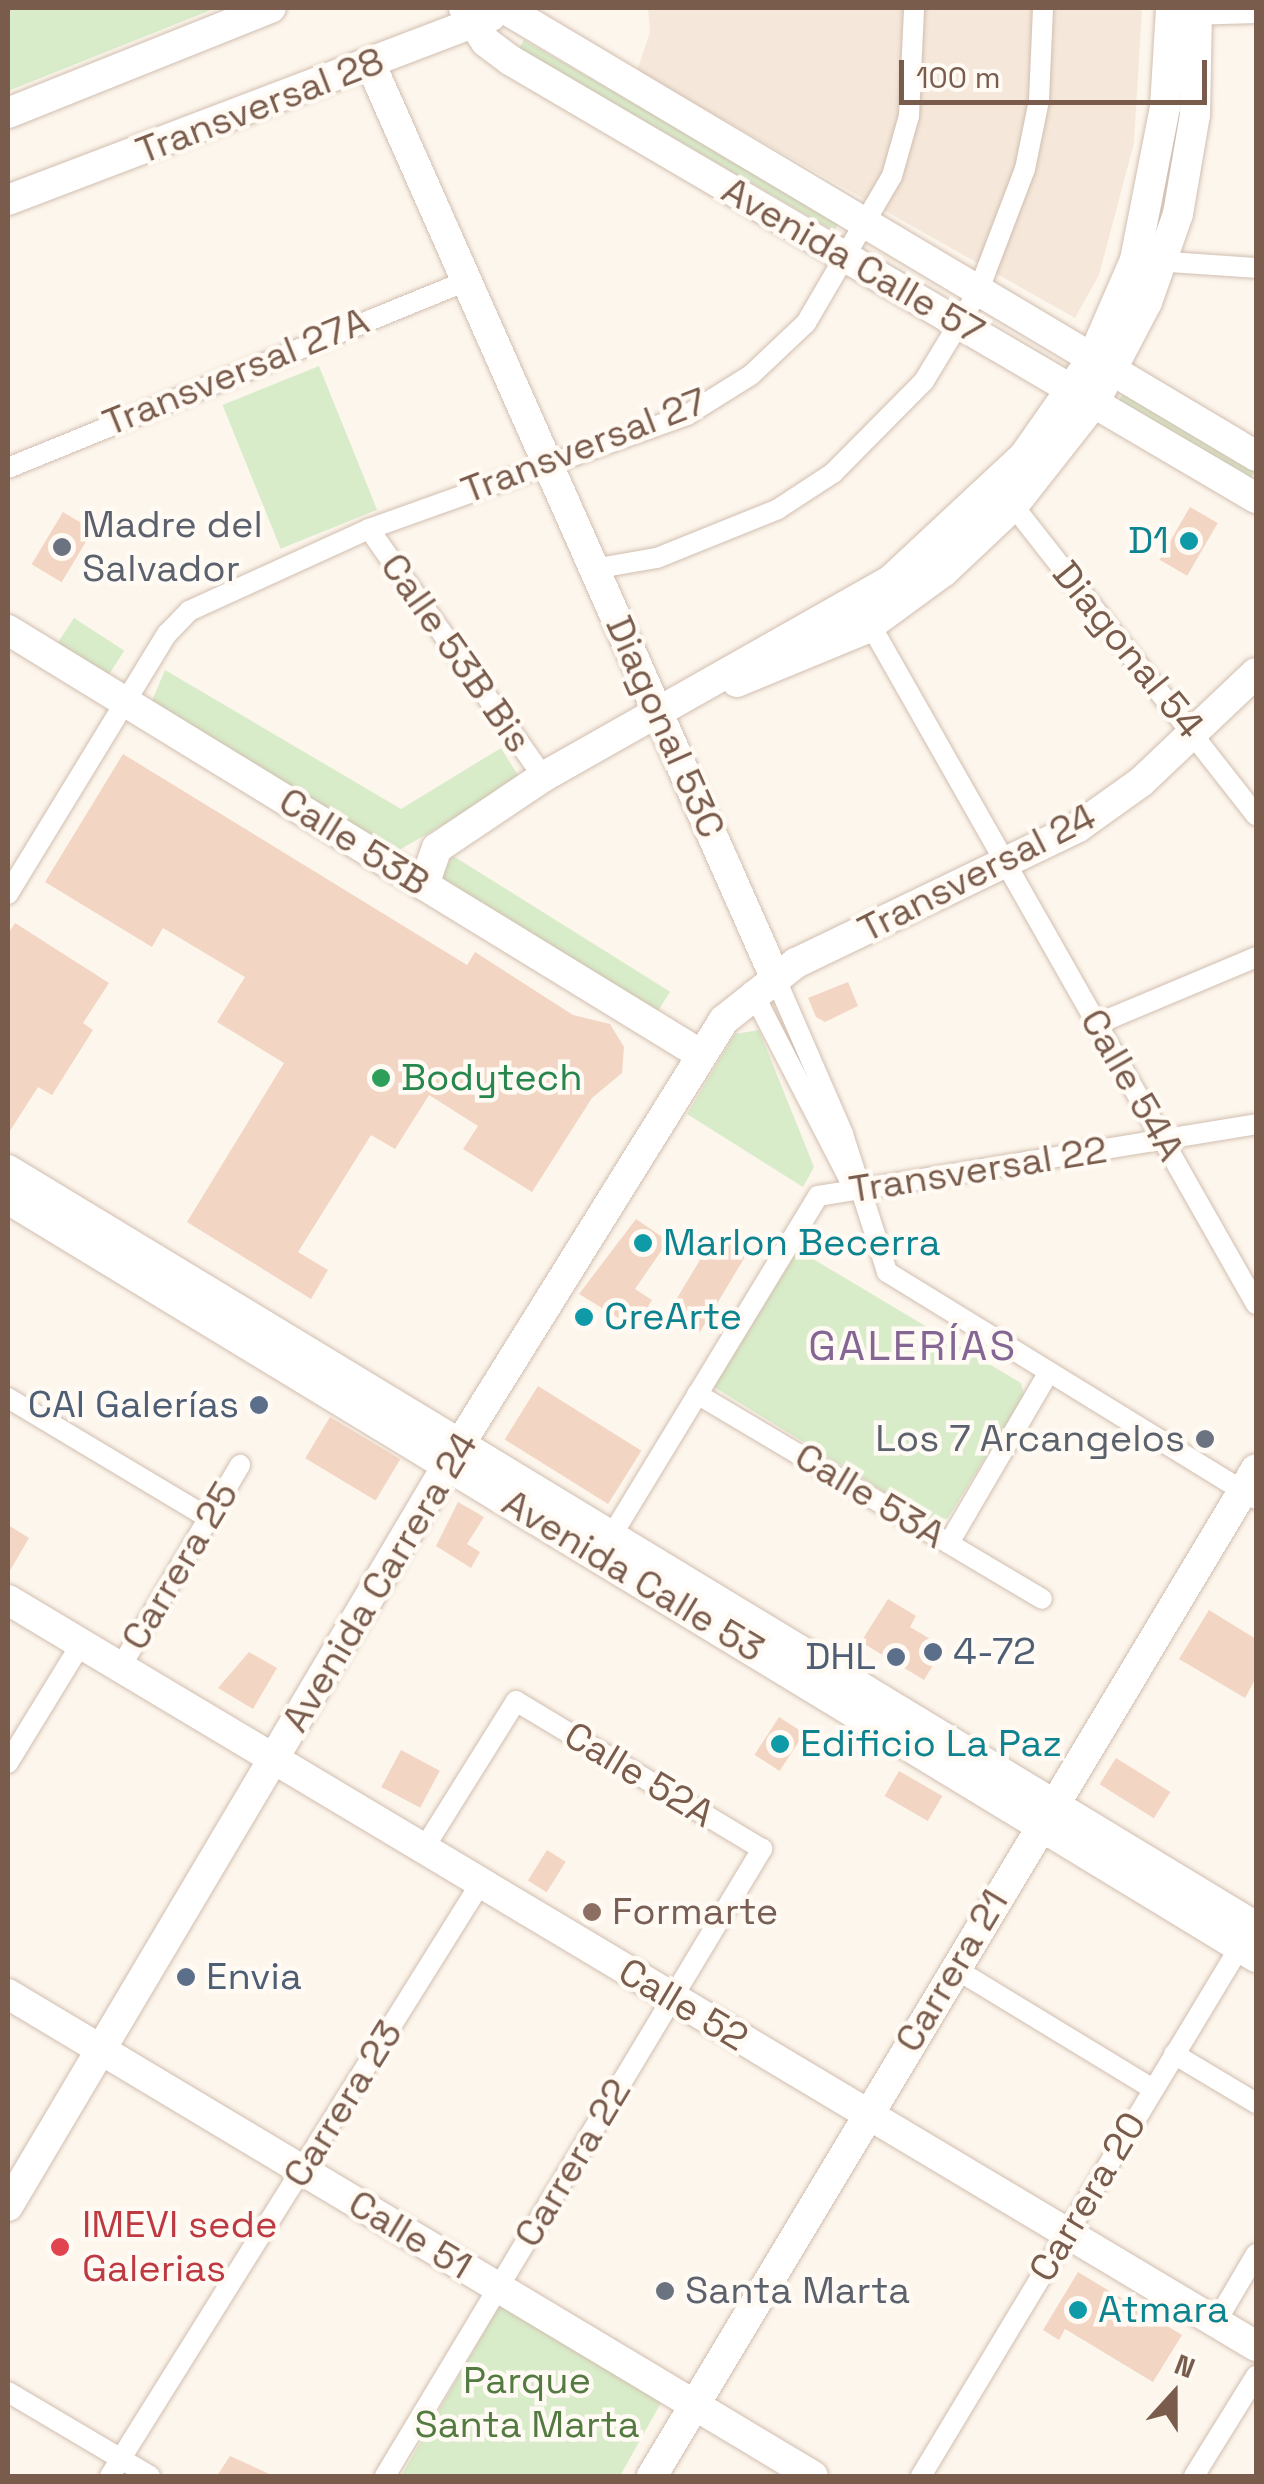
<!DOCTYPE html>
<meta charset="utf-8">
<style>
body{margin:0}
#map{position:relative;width:1264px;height:2484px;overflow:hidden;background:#fdf6ec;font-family:"Space Grotesk",sans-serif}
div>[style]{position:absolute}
.residential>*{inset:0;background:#f5e8da}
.green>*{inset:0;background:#d8ecc9;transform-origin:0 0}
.building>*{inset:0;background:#f3d5c3;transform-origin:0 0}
.roads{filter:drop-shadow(0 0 2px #d1beb0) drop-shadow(0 0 2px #d1beb0)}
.street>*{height:20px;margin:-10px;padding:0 10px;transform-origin:10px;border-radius:10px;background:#fff}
.secondary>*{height:30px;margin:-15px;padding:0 15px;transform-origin:15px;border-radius:15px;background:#fff}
.dots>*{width:28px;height:28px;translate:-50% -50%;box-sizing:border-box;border:5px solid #fffaf3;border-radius:50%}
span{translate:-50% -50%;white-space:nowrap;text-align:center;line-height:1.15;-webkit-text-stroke:9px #fffaf3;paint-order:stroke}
.street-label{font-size:38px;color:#7a5c4d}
.worship-label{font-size:38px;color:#5b616d}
.left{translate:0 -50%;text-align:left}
.right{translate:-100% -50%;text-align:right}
.culture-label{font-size:38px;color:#0d838f}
.leisure-label{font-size:38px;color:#27864d}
.service-label{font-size:38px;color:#4e5e75}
.education-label{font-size:38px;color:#785e54}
.health-label{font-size:38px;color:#be3a42}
.park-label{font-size:38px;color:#537a41}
.quarter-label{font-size:42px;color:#846695;letter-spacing:2.5px}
.frame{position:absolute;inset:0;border:10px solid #7a5c4d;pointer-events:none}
.north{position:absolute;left:1124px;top:2344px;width:100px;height:100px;-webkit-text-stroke:8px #fffaf3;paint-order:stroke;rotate:21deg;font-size:28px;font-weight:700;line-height:40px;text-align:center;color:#7a5c4d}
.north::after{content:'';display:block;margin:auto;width:35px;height:45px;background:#7a5c4d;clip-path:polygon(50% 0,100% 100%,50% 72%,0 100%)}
.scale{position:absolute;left:899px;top:60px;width:308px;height:45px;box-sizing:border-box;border:5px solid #7a5c4d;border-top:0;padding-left:12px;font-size:30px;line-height:35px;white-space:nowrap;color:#7a5c4d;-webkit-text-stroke:8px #fffaf3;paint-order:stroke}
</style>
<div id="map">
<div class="residential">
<div style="clip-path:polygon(648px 8px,1142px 8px,1134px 143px,1099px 275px,1075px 318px,637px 71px,650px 32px)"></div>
</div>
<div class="green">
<div style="clip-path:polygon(8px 8px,216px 8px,8px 91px)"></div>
<div style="left:524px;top:40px;width:364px;height:10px;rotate:30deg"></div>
<div style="left:319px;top:366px;width:155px;height:104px;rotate:68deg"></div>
<div style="left:1124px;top:392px;width:153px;height:14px;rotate:31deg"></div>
<div style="left:74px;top:618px;width:60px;height:32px;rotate:33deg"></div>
<div style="clip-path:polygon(165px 670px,401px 809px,501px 748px,521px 780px,394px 853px,151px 703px)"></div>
<div style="left:453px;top:856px;width:256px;height:29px;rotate:32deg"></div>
<div style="clip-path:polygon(759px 1030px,814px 1167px,803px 1187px,687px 1114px,735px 1034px)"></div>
<div style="clip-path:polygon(798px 1250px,1021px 1383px,1024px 1395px,948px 1518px,935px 1523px,714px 1387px)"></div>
<div style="clip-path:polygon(501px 2303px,662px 2401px,620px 2476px,401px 2476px)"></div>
</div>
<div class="building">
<div style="left:1190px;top:507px;width:32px;height:61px;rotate:30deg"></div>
<div style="left:63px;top:512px;width:35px;height:61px;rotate:31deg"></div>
<div style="clip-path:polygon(123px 754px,467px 965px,475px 952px,573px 1015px,610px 1024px,624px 1047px,622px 1073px,592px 1098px,532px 1192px,463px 1149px,478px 1126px,429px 1095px,395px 1149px,371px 1135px,298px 1252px,328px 1270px,311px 1299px,187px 1222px,284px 1063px,217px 1022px,245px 977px,163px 928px,152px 947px,45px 882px)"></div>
<div style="clip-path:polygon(15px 923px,109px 983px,83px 1023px,93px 1030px,52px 1095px,38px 1087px,8px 1134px,8px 934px)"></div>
<div style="clip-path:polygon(848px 982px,858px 1006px,825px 1022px,816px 1017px,808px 998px)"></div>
<div style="clip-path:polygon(636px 1219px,668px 1241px,635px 1289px,652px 1300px,635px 1328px,579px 1294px)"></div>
<div style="left:715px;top:1235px;width:37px;height:92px;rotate:31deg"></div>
<div style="left:538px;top:1386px;width:122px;height:63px;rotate:32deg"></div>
<div style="left:330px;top:1417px;width:82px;height:48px;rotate:31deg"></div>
<div style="clip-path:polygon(458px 1502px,484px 1517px,467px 1544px,480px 1552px,471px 1568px,436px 1546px)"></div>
<div style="clip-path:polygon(8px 1525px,29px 1538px,8px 1574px)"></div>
<div style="clip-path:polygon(888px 1599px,916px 1616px,910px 1627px,944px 1647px,924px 1680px,861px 1642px)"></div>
<div style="clip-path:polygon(1209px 1610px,1256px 1639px,1256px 1678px,1245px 1698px,1179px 1659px)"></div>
<div style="clip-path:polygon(249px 1652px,277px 1668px,253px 1709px,218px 1688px)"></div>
<div style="left:779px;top:1717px;width:30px;height:45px;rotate:33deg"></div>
<div style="left:401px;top:1750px;width:44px;height:42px;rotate:28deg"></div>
<div style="left:1116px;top:1758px;width:64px;height:31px;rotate:32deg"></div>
<div style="left:899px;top:1771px;width:50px;height:29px;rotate:30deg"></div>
<div style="left:547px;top:1850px;width:22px;height:36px;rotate:32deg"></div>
<div style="clip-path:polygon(1078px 2272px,1182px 2335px,1153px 2382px,1065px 2329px,1059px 2340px,1043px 2330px)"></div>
<div style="clip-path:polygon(230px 2456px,274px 2476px,217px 2476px)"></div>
</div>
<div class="roads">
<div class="street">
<div style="left:1189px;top:15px;width:67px;rotate:-1.7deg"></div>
<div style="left:1154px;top:261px;width:102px;rotate:3.9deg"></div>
<div style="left:8px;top:468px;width:495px;rotate:-22.2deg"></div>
<div style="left:1008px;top:499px;width:402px;rotate:51.9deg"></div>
<div style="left:369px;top:529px;width:303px;rotate:54.9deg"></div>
<div style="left:593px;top:569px;width:65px;rotate:-9.8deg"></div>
<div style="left:657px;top:558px;width:131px;rotate:-22deg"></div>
<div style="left:778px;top:509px;width:66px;rotate:-33.2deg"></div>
<div style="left:833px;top:473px;width:129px;rotate:-45.3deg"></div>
<div style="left:924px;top:381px;width:104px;rotate:-58.8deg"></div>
<div style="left:978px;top:292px;width:132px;rotate:-69.1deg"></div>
<div style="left:1025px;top:169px;width:70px;rotate:-78.5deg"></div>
<div style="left:1039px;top:100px;width:92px;rotate:-87.5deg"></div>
<div style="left:866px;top:617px;width:790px;rotate:60.42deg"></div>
<div style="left:8px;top:894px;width:305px;rotate:-58.6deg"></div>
<div style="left:167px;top:634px;width:32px;rotate:-46deg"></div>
<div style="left:189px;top:611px;width:198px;rotate:-24.5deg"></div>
<div style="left:369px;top:529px;width:338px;rotate:-19.7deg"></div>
<div style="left:687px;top:415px;width:75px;rotate:-32deg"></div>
<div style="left:751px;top:375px;width:76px;rotate:-43.4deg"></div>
<div style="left:806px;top:323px;width:170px;rotate:-59.7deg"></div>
<div style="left:892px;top:176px;width:62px;rotate:-74.2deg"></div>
<div style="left:909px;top:116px;width:108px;rotate:-87.3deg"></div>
<div style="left:774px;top:975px;width:173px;rotate:66.5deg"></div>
<div style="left:843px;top:1134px;width:145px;rotate:72.3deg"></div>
<div style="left:887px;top:1272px;width:433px;rotate:31.6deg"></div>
<div style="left:752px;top:991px;width:212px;rotate:62.7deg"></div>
<div style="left:1097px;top:1024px;width:173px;rotate:-22.8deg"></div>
<div style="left:697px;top:1394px;width:401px;rotate:30.7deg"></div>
<div style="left:8px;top:1398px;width:235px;rotate:30.9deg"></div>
<div style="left:612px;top:1535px;width:397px;rotate:-58.7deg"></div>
<div style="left:818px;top:1196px;width:444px;rotate:-9.3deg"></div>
<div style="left:949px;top:1543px;width:198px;rotate:-59.7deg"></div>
<div style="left:120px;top:1668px;width:236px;rotate:-59.4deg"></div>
<div style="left:8px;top:1763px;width:140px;rotate:-58.5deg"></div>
<div style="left:954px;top:1968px;width:233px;rotate:31.3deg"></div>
<div style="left:1174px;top:2054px;width:96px;rotate:30.9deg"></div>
<div style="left:1216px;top:2322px;width:79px;rotate:-59.5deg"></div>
<div style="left:8px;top:2392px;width:165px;rotate:30.6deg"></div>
<div style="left:110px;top:2476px;width:698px;rotate:-57.99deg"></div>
<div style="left:385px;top:2476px;width:732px;rotate:-58.98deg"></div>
<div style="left:762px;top:1849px;width:287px;rotate:-149deg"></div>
<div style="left:516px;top:1701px;width:176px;rotate:122deg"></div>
<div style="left:921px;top:2476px;width:628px;rotate:-58.94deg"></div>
<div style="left:1194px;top:2476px;width:118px;rotate:-58.2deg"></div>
</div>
<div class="secondary">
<div style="left:464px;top:8px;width:40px;rotate:57.1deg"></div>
<div style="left:486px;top:42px;width:30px;rotate:37deg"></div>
<div style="left:510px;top:60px;width:865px;rotate:30.42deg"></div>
<div style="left:504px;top:8px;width:875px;rotate:30.78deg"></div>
<div style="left:371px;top:65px;width:995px;rotate:66.11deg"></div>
<div style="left:8px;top:113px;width:283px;rotate:-21.8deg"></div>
<div style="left:8px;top:200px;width:517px;rotate:-20.85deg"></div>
<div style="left:8px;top:630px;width:812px;rotate:31.5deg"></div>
<div style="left:737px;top:682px;width:139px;rotate:-22.5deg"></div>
<div style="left:865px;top:629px;width:97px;rotate:-36.2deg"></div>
<div style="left:943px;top:572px;width:96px;rotate:-43.3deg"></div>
<div style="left:1013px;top:506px;width:131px;rotate:-51.8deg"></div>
<div style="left:1094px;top:403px;width:114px;rotate:-62.3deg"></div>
<div style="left:1147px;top:302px;width:93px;rotate:-70.6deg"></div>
<div style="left:1178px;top:214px;width:100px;rotate:-80.3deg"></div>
<div style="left:1195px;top:115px;width:107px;rotate:-88.9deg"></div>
<div style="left:424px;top:885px;width:39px;rotate:-71deg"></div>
<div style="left:437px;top:848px;width:128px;rotate:-33.8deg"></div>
<div style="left:543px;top:777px;width:400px;rotate:-29.5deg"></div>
<div style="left:891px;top:580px;width:182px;rotate:-43deg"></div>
<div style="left:1024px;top:456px;width:118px;rotate:-55deg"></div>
<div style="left:1092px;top:359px;width:108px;rotate:-66.5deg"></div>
<div style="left:1135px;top:260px;width:156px;rotate:-78.9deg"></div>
<div style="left:1165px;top:107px;width:99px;rotate:-86.5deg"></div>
<div style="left:8px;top:1170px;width:1460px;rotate:31.24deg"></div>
<div style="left:8px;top:1199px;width:1460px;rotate:31.27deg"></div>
<div style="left:8px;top:1600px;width:1454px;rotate:30.87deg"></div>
<div style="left:8px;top:1994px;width:938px;rotate:30.91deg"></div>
<div style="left:8px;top:2206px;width:886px;rotate:-59.32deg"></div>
<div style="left:460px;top:1444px;width:499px;rotate:-58.1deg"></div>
<div style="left:724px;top:1020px;width:92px;rotate:-38.4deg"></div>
<div style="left:796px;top:963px;width:313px;rotate:-25.7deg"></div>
<div style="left:1078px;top:827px;width:77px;rotate:-35.5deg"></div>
<div style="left:1141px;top:782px;width:158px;rotate:-43.5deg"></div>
<div style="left:652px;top:2476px;width:1174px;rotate:-59.04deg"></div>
</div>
</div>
<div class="dots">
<div style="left:1189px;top:541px;background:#0f9aa8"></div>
<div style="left:62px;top:547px;background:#6b7280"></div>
<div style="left:381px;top:1078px;background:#2e9e5b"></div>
<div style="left:643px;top:1243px;background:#0f9aa8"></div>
<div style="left:584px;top:1317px;background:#0f9aa8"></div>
<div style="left:259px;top:1405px;background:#5c6f8a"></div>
<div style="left:1205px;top:1439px;background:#6b7280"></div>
<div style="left:933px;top:1652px;background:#5c6f8a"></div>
<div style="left:896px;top:1657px;background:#5c6f8a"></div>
<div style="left:780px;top:1744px;background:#0f9aa8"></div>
<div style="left:592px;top:1912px;background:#8d6e63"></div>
<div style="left:186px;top:1977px;background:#5c6f8a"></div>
<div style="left:60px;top:2247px;background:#e0444e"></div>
<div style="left:665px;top:2291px;background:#6b7280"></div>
<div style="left:1078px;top:2310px;background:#0f9aa8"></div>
</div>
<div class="street-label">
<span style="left:260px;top:106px;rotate:-21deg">Transversal 28</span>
<span style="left:853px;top:261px;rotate:30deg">Avenida Calle 57</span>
<span style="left:236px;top:372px;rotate:-22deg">Transversal 27A</span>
<span style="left:584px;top:446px;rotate:-21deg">Transversal 27</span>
<span style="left:1128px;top:650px;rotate:51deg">Diagonal 54</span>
<span style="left:456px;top:653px;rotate:55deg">Calle 53B Bis</span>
<span style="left:665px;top:727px;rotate:66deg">Diagonal 53C</span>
<span style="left:354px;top:842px;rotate:32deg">Calle 53B</span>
<span style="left:977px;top:873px;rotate:-27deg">Transversal 24</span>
<span style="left:1132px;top:1085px;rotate:60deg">Calle 54A</span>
<span style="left:978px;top:1170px;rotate:-9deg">Transversal 22</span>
<span style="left:870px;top:1496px;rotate:31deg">Calle 53A</span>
<span style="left:180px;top:1566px;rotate:-59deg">Carrera 25</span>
<span style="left:633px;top:1576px;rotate:31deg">Avenida Calle 53</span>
<span style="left:380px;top:1582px;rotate:-59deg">Avenida Carrera 24</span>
<span style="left:639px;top:1775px;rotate:31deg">Calle 52A</span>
<span style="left:952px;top:1971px;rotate:-59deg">Carrera 21</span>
<span style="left:683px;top:2005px;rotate:31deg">Calle 52</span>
<span style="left:343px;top:2104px;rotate:-58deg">Carrera 23</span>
<span style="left:573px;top:2163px;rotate:-59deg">Carrera 22</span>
<span style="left:1088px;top:2197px;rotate:-59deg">Carrera 20</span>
<span style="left:410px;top:2235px;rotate:31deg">Calle 51</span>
</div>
<div class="worship-label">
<span class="left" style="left:82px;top:547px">Madre del<br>Salvador</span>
<span class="right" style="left:1185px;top:1439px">Los 7 Arcangelos</span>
<span class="left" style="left:685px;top:2291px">Santa Marta</span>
</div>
<div class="culture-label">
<span class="right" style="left:1169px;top:541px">D1</span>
<span class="left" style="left:663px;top:1243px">Marlon Becerra</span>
<span class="left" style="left:604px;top:1317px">CreArte</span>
<span class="left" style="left:800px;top:1744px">Edificio La Paz</span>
<span class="left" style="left:1098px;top:2310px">Atmara</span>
</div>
<div class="leisure-label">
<span class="left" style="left:401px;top:1078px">Bodytech</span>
</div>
<div class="service-label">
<span class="right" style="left:239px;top:1405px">CAI Galerías</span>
<span class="left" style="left:953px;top:1652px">4-72</span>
<span class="right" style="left:876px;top:1657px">DHL</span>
<span class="left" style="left:206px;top:1977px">Envia</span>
</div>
<div class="education-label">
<span class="left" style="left:612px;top:1912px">Formarte</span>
</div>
<div class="health-label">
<span class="left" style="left:82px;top:2247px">IMEVI sede<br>Galerias</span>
</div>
<div class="park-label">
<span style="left:527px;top:2403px">Parque<br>Santa Marta</span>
</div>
<div class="quarter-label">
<span style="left:913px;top:1346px">GALERÍAS</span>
</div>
<div class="frame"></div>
<div class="north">N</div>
<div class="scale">100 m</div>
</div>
